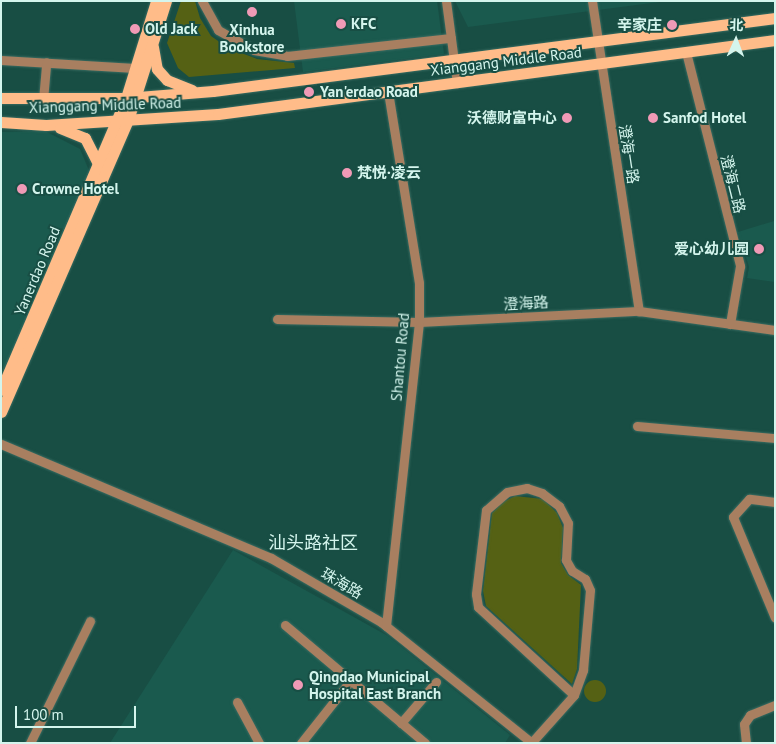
<!DOCTYPE html>
<meta charset="utf-8">
<style>
body{margin:0}
#map{position:relative;width:776px;height:744px;overflow:hidden;background:#184e44;font-family:"PT Sans","Noto Sans SC",sans-serif}
div>[style]{position:absolute}
.built>*{inset:0;background:#1a5a4e}
.green>*{inset:0;background:#556114}
.round{border-radius:50%}
.roads{filter:drop-shadow(0 0 1px #3a6c62) drop-shadow(0 0 1px #3a6c62)}
.minor>*{height:9px;margin:-4.5px;padding:0 4.5px;transform-origin:4.5px;border-radius:4.5px;background:#a87f60}
.major>*{height:11px;margin:-5.5px;padding:0 5.5px;transform-origin:5.5px;border-radius:5.5px;background:#ffbc89}
.dots>*{width:14px;height:14px;translate:-50% -50%;box-sizing:border-box;border:2px solid #184e44;border-radius:50%}
span{translate:-50% -50%;white-space:nowrap;text-align:center;line-height:1.15;-webkit-text-stroke:4px #184e44;paint-order:stroke}
.poi-label{font-size:15px;color:#d4f5ed;font-weight:700}
.left{translate:0 -50%;text-align:left}
.right{translate:-100% -50%;text-align:right}
.street-label{font-size:15px;color:#d4f5ed}
.quarter-label{font-size:18px;color:#d4f5ed}
.frame{position:absolute;inset:0;border:2px solid #d4f5ed;pointer-events:none}
.north{position:absolute;left:711px;top:15px;width:50px;height:50px;-webkit-text-stroke:4px #184e44;paint-order:stroke;rotate:2deg;font-size:14px;font-weight:700;line-height:20px;text-align:center;color:#d4f5ed}
.north::after{content:'';display:block;margin:auto;width:18px;height:22px;background:#d4f5ed;clip-path:polygon(50% 0,100% 100%,50% 72%,0 100%)}
.scale{position:absolute;left:15px;top:706px;width:121px;height:22px;box-sizing:border-box;border:2px solid #d4f5ed;border-top:0;padding-left:6px;font-size:15px;line-height:18px;white-space:nowrap;color:#d4f5ed;-webkit-text-stroke:4px #184e44;paint-order:stroke}
</style>
<div id="map">
<div class="built">
<div style="clip-path:polygon(294px 1px,437px 1px,444px 54px,303px 72px)"></div>
<div style="clip-path:polygon(455px 1px,667px 1px,468px 27px)"></div>
<div style="clip-path:polygon(45px 131px,80px 149px,90px 173px,62px 248px,3px 371px,1px 132px)"></div>
<div style="clip-path:polygon(774px 221px,775px 282px,747px 278px,749px 267px,738px 232px)"></div>
<div style="clip-path:polygon(233px 550px,388px 636px,510px 735px,505px 743px,110px 743px)"></div>
</div>
<div class="green">
<div style="clip-path:polygon(181px 1px,195px 1px,200px 18px,211px 36px,228px 48px,257px 59px,294px 63px,295px 68px,189px 77px,178px 68px,167px 43px)"></div>
<div style="clip-path:polygon(515px 496px,543px 499px,557px 513px,563px 528px,561px 563px,568px 575px,581px 585px,577px 669px,572px 684px,486px 606px,483px 591px,492px 513px,503px 502px)"></div>
<div class="round" style="left:584px;top:680px;width:22px;height:22px"></div>
</div>
<div class="roads">
<div class="minor">
<div style="left:202px;top:1px;width:33px;rotate:61deg"></div>
<div style="left:218px;top:30px;width:41px;rotate:29.1deg"></div>
<div style="left:254px;top:50px;width:34px;rotate:10deg"></div>
<div style="left:287px;top:56px;width:165px;rotate:-6.3deg"></div>
<div style="left:446px;top:1px;width:83px;rotate:82.4deg"></div>
<div style="left:592px;top:1px;width:314px;rotate:81.4deg"></div>
<div style="left:686px;top:52px;width:221px;rotate:75.8deg"></div>
<div style="left:740px;top:266px;width:59px;rotate:99.8deg"></div>
<div style="left:1px;top:60px;width:134px;rotate:3.4deg"></div>
<div style="left:43px;top:100px;width:38px;rotate:-85deg"></div>
<div style="left:277px;top:319px;width:142px;rotate:1.2deg"></div>
<div style="left:419px;top:322px;width:220px;rotate:-2.9deg"></div>
<div style="left:639px;top:311px;width:137px;rotate:8deg"></div>
<div style="left:637px;top:426px;width:139px;rotate:5deg"></div>
<div style="left:1px;top:444px;width:293px;rotate:22.9deg"></div>
<div style="left:271px;top:558px;width:127px;rotate:30.2deg"></div>
<div style="left:381px;top:622px;width:193px;rotate:38.7deg"></div>
<div style="left:775px;top:502px;width:26px;rotate:-173deg"></div>
<div style="left:749px;top:499px;width:24px;rotate:132deg"></div>
<div style="left:733px;top:517px;width:109px;rotate:67.4deg"></div>
<div style="left:285px;top:625px;width:183px;rotate:40.1deg"></div>
<div style="left:386px;top:626px;width:306px;rotate:-83.8deg"></div>
<div style="left:419px;top:322px;width:39px;rotate:-90deg"></div>
<div style="left:419px;top:283px;width:193px;rotate:-99.2deg"></div>
<div style="left:237px;top:702px;width:47px;rotate:61.8deg"></div>
<div style="left:401px;top:723px;width:54px;rotate:-49.5deg"></div>
<div style="left:532px;top:742px;width:63px;rotate:-48.2deg"></div>
<div style="left:574px;top:695px;width:27px;rotate:-70deg"></div>
<div style="left:583px;top:670px;width:80px;rotate:-85deg"></div>
<div style="left:590px;top:590px;width:12px;rotate:-114deg"></div>
<div style="left:585px;top:579px;width:15px;rotate:-148deg"></div>
<div style="left:572px;top:571px;width:13px;rotate:-119deg"></div>
<div style="left:566px;top:560px;width:37px;rotate:-87deg"></div>
<div style="left:568px;top:523px;width:19px;rotate:-118deg"></div>
<div style="left:559px;top:506px;width:21px;rotate:-143deg"></div>
<div style="left:542px;top:493px;width:16px;rotate:-162deg"></div>
<div style="left:527px;top:488px;width:20px;rotate:169deg"></div>
<div style="left:507px;top:492px;width:28px;rotate:139deg"></div>
<div style="left:486px;top:510px;width:85px;rotate:96.8deg"></div>
<div style="left:476px;top:594px;width:13px;rotate:81deg"></div>
<div style="left:478px;top:607px;width:130px;rotate:42.5deg"></div>
<div style="left:30px;top:743px;width:136px;rotate:-63.8deg"></div>
<div style="left:301px;top:743px;width:80px;rotate:-51.6deg"></div>
<div style="left:746px;top:743px;width:19px;rotate:-96deg"></div>
<div style="left:744px;top:724px;width:11px;rotate:-56deg"></div>
<div style="left:750px;top:715px;width:27px;rotate:-22deg"></div>
</div>
<div class="major">
<div style="left:153px;top:47px;width:22px;rotate:80deg"></div>
<div style="left:157px;top:69px;width:15px;rotate:48deg"></div>
<div style="left:167px;top:80px;width:27px;rotate:22deg"></div>
<div style="left:1px;top:98px;width:125px"></div>
<div style="left:126px;top:98px;width:87px;rotate:-4.6deg"></div>
<div style="left:213px;top:91px;width:567px;rotate:-7.4deg"></div>
<div style="left:1px;top:122px;width:45px;rotate:3.8deg"></div>
<div style="left:46px;top:125px;width:172px;rotate:-3.7deg"></div>
<div style="left:218px;top:114px;width:562px;rotate:-7.57deg"></div>
<div style="left:60px;top:128px;width:27px;rotate:22deg"></div>
<div style="left:85px;top:138px;width:28px;rotate:63deg"></div>
<div style="left:1px;top:390px;width:318px;rotate:-66.8deg"></div>
<div style="left:126px;top:98px;width:102px;rotate:-72.8deg"></div>
<div style="left:1px;top:412px;width:318px;rotate:-66.5deg"></div>
<div style="left:128px;top:120px;width:125px;rotate:-72.3deg"></div>
</div>
</div>
<div class="dots">
<div style="left:252px;top:12px;background:#f09ab6"></div>
<div style="left:341px;top:24px;background:#f09ab6"></div>
<div style="left:672px;top:25px;background:#f09ab6"></div>
<div style="left:135px;top:29px;background:#f09ab6"></div>
<div style="left:309px;top:92px;background:#f09ab6"></div>
<div style="left:567px;top:118px;background:#f09ab6"></div>
<div style="left:653px;top:118px;background:#f09ab6"></div>
<div style="left:347px;top:173px;background:#f09ab6"></div>
<div style="left:22px;top:189px;background:#f09ab6"></div>
<div style="left:759px;top:249px;background:#f09ab6"></div>
<div style="left:298px;top:685px;background:#f09ab6"></div>
</div>
<div class="poi-label">
<span class="left" style="left:351px;top:24px">KFC</span>
<span class="right" style="left:662px;top:25px">辛家庄</span>
<span class="left" style="left:145px;top:29px">Old Jack</span>
<span style="left:252px;top:38px">Xinhua<br>Bookstore</span>
<span class="left" style="left:320px;top:92px">Yan'erdao Road</span>
<span class="right" style="left:557px;top:118px">沃德财富中心</span>
<span class="left" style="left:663px;top:118px">Sanfod Hotel</span>
<span class="left" style="left:357px;top:173px">梵悦·凌云</span>
<span class="left" style="left:32px;top:189px">Crowne Hotel</span>
<span class="right" style="left:749px;top:249px">爱心幼儿园</span>
<span class="left" style="left:309px;top:685px">Qingdao Municipal<br>Hospital East Branch</span>
</div>
<div class="street-label">
<span style="left:506px;top:61px;rotate:-7deg">Xianggang Middle Road</span>
<span style="left:105px;top:105px;rotate:-2deg">Xianggang Middle Road</span>
<span style="left:629px;top:154px;rotate:81deg">澄海一路</span>
<span style="left:733px;top:184px;rotate:76deg">澄海二路</span>
<span style="left:37px;top:271px;rotate:-67deg">Yanerdao Road</span>
<span style="left:526px;top:303px;rotate:-3deg">澄海路</span>
<span style="left:400px;top:357px;rotate:-85deg">Shantou Road</span>
<span style="left:342px;top:583px;rotate:30deg">珠海路</span>
</div>
<div class="quarter-label">
<span style="left:313px;top:543px">汕头路社区</span>
</div>
<div class="frame"></div>
<div class="north">北</div>
<div class="scale">100 m</div>
</div>
